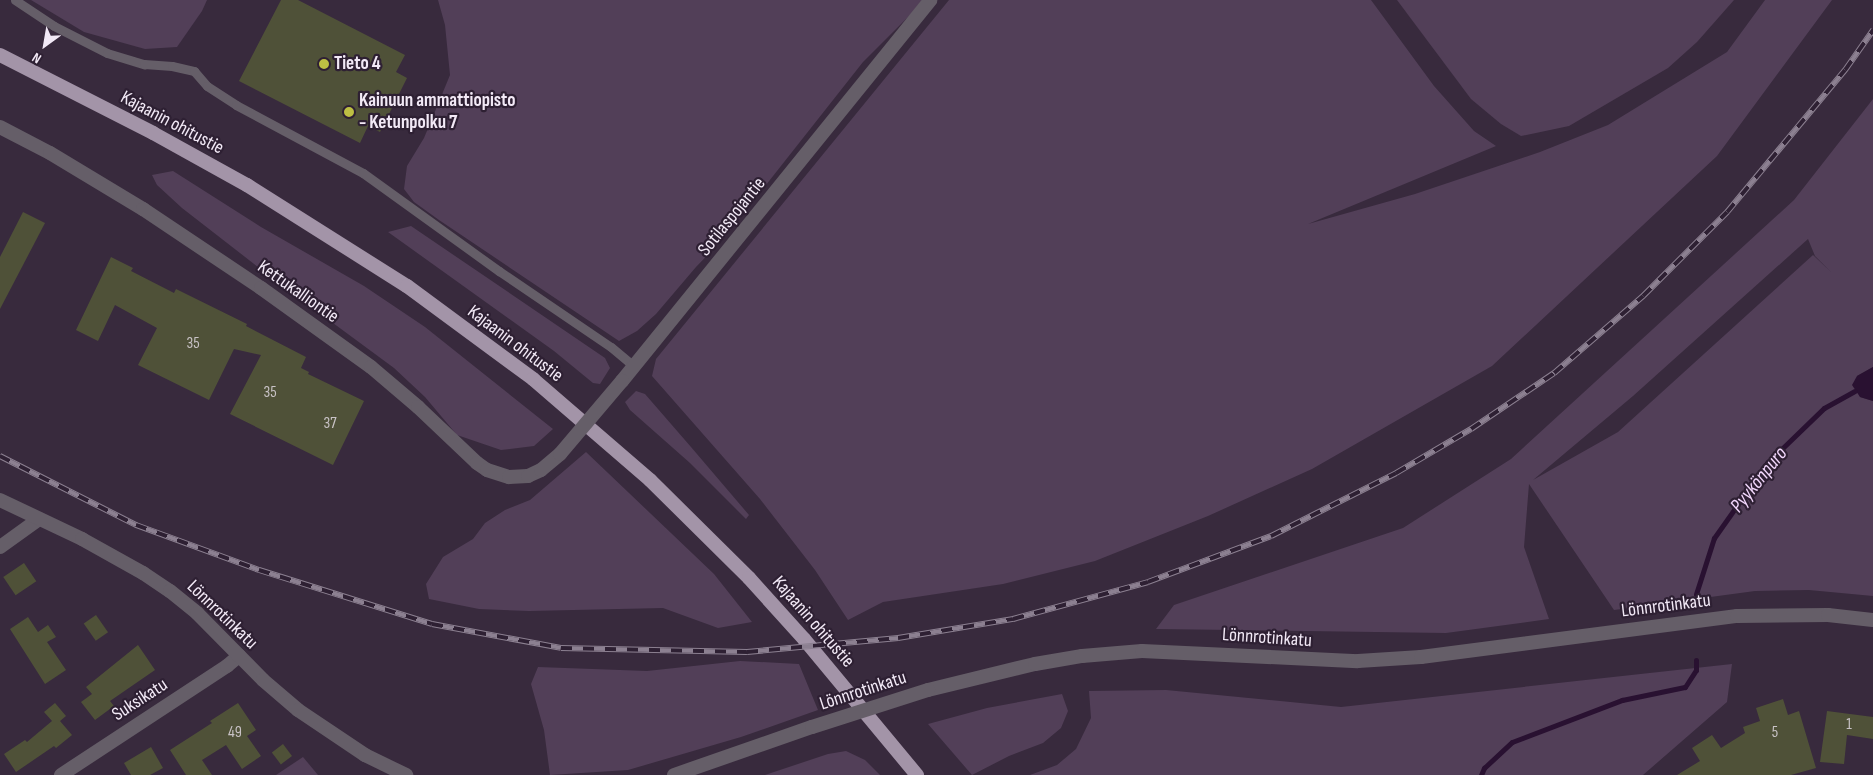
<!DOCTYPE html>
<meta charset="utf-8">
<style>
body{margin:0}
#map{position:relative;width:1873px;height:775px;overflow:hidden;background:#382a3d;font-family:"Sofia Sans Condensed",sans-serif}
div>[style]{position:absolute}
.green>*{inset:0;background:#523f58}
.water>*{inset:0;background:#291131}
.stream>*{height:5px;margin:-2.5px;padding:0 2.5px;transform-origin:2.5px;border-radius:2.5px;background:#291131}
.building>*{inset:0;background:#4f5138;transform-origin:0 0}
.service>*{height:9px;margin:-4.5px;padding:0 4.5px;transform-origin:4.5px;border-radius:4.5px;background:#655e68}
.minor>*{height:14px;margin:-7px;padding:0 7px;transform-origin:7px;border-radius:7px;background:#655e68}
.tertiary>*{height:14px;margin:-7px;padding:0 7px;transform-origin:7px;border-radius:7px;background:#655e68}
.trunk>*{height:14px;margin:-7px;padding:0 7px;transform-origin:7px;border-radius:7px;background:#a394a8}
.rail>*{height:5.5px;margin-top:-2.75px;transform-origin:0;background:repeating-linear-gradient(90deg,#2e2033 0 11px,#8c8091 0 22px);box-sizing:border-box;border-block:1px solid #8c8091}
.minor-bridge>*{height:14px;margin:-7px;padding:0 7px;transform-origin:7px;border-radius:7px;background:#655e68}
.tertiary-bridge>*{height:14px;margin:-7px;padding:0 7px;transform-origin:7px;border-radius:7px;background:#655e68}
.dots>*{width:14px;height:14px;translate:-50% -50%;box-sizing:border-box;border:2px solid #2e2033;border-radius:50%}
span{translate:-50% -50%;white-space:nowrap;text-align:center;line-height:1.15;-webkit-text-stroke:4.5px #2e2033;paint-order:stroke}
.number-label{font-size:16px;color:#c9c3c6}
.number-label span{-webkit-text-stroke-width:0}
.poi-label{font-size:19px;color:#f2e9f6;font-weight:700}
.left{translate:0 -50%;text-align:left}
.street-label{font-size:19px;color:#f2e9f6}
.water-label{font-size:20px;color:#f3d8fd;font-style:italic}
.north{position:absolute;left:20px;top:20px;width:50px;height:50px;-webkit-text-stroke:4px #2e2033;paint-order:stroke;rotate:212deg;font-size:14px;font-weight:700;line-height:20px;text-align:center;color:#f2e9f6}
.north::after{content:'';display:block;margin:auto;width:18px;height:22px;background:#f2e9f6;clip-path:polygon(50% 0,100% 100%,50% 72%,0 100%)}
</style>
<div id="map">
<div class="green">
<div style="clip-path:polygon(31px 0,207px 0,202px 11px,177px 47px,145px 49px,84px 32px)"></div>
<div style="clip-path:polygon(438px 0,922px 0,910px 15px,863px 62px,724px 238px,696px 267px,656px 314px,637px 331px,619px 341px,439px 220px,414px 202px,404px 189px,407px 166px,424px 138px,450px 75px,445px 25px)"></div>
<div style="clip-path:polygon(949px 0,1371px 0,1434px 86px,1474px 131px,1496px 146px,1308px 224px,1415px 194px,1540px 152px,1608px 125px,1727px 52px,1765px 0,1832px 0,1717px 156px,1492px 366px,1312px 469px,1208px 516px,1095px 561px,1003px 584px,883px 602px,848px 620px,815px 570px,760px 499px,652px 376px,656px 359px)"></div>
<div style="clip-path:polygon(1397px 0,1734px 0,1697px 42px,1668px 68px,1569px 126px,1521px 136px,1501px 124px,1471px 99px)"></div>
<div style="clip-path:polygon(evenodd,1873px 99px,1873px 367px,1857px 376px,1860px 397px,1873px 401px,1873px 596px,1809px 590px,1755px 591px,1614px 610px,1529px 484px,1524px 547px,1549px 619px,1446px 633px,1156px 629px,1174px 605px,1403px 528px,1511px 459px,1794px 200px,1873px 99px,1808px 239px,1815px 256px,1831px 272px,1813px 255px,1618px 432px,1533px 480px,1633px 396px,1808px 239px)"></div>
<div style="clip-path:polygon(173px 171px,261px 227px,364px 286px,425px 327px,553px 429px,534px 446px,501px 450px,457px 435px,425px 397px,394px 368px,276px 281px,182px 208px,157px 185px,152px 175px)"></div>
<div style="clip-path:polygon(411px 226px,605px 358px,610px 368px,600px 384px,593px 383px,554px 351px,388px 232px)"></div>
<div style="clip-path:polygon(636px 391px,645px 394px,691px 447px,749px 515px,746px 519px,690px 463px,630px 410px,625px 402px)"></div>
<div style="clip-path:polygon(586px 452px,714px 574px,752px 622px,718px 628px,663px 608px,529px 611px,479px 609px,429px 599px,426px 584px,443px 557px,473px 539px,485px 523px,505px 510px,530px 500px)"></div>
<div style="clip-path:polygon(740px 661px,799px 664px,818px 710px,741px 737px,628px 770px,550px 775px,544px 730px,531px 684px,538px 667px,647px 671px)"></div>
<div style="clip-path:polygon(1732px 664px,1727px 702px,1643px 775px,1030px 775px,1057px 765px,1076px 749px,1091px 718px,1089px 691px,1166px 690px,1341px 707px)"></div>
<div style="clip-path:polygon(1062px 694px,1068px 711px,1061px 728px,1043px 743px,1009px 756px,972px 775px,928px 724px,987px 708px)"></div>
<div style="clip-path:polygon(846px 751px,865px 760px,880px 775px,765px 775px,828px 754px)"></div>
<div style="clip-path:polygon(303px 757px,318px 775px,276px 775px)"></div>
</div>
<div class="water">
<div style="clip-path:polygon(1873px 367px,1873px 401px,1860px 397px,1852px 385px,1857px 376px)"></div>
</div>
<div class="stream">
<div style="left:1696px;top:594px;width:59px;rotate:-72.2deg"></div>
<div style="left:1714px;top:538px;width:92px;rotate:-54.8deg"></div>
<div style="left:1767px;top:463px;width:79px;rotate:-44deg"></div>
<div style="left:1824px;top:408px;width:35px;rotate:-29deg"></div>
<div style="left:1481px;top:775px;width:8px;rotate:-67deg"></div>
<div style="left:1484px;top:768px;width:38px;rotate:-43deg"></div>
<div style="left:1512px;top:742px;width:118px;rotate:-20.9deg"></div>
<div style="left:1622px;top:700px;width:64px;rotate:-11.7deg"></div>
<div style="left:1685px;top:687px;width:20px;rotate:-57deg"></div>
<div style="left:1696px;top:670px;width:10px;rotate:-90deg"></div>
</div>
<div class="building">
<div style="clip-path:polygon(281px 0,298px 0,405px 55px,396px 72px,407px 78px,380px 132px,368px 126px,360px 143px,239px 81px)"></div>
<div style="clip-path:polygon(23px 212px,45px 223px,0 309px,0 257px)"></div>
<div style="clip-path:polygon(111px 257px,133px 268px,131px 271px,174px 293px,176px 289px,247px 324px,246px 326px,306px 357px,301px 368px,309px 372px,308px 374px,364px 401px,333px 465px,230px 414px,261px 355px,234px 349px,209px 400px,138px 365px,157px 328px,115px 305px,98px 341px,76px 330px)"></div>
<div style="left:24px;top:563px;width:22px;height:25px;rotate:56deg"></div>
<div style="left:96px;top:615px;width:21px;height:15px;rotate:55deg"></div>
<div style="clip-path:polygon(28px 617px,38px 632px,48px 625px,56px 637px,47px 642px,66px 670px,45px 684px,10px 629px)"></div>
<div style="clip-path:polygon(138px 645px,155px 670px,110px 701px,114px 706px,95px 720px,81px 702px,92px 694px,86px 687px)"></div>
<div style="clip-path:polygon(1783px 699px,1788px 715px,1799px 711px,1816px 768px,1791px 775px,1677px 775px,1700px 761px,1692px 748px,1712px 735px,1721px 748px,1745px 733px,1743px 727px,1760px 721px,1756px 708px)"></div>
<div style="clip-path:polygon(55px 703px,66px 716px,60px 721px,72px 735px,56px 748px,54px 746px,16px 772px,4px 754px,25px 740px,27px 742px,52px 721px,44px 712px)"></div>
<div style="clip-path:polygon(238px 703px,256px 730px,247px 736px,261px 756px,242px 769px,226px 745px,202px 760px,212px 775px,186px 775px,170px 750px,212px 723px,210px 721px)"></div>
<div style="clip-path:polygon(1827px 711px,1873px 717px,1873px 739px,1847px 735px,1844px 764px,1820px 762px)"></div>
<div style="left:283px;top:744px;width:15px;height:14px;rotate:53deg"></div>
<div style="clip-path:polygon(151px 747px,163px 768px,150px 775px,131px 775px,124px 763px)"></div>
</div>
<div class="service">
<div style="left:15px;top:0;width:47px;rotate:33.7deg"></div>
<div style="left:54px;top:26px;width:59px;rotate:27deg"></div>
<div style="left:107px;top:53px;width:39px;rotate:17deg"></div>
<div style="left:144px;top:64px;width:28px;rotate:4deg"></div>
<div style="left:172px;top:66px;width:23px;rotate:13deg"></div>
<div style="left:194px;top:71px;width:20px;rotate:49deg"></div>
<div style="left:207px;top:86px;width:35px;rotate:33deg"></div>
<div style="left:236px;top:105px;width:144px;rotate:28.2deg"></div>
<div style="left:363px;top:173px;width:168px;rotate:35.8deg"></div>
<div style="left:499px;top:271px;width:135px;rotate:34.2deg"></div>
<div style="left:611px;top:347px;width:30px;rotate:40deg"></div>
</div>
<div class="minor">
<div style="left:0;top:127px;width:56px;rotate:27.5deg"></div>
<div style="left:50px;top:153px;width:109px;rotate:31.1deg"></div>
<div style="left:143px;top:209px;width:142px;rotate:33.8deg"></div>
<div style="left:261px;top:288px;width:135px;rotate:35.7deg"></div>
<div style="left:371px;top:367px;width:62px;rotate:40.4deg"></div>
<div style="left:418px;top:407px;width:81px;rotate:43.5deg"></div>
<div style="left:477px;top:463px;width:12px;rotate:35deg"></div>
<div style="left:487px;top:470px;width:23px;rotate:18deg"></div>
<div style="left:509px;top:477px;width:19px;rotate:-3deg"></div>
<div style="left:528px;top:476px;width:14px;rotate:-25deg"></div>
<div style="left:541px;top:470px;width:25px;rotate:-40deg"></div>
<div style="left:622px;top:381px;width:490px;rotate:-51deg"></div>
<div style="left:0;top:547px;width:48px;rotate:-35.7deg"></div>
<div style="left:61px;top:775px;width:199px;rotate:-33.3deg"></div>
<div style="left:227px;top:666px;width:16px;rotate:-40deg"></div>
</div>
<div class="tertiary">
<div style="left:0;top:500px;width:91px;rotate:25.4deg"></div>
<div style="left:82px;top:539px;width:70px;rotate:29.1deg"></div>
<div style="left:143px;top:573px;width:32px;rotate:34deg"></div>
<div style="left:170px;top:591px;width:35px;rotate:39deg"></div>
<div style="left:197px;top:613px;width:94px;rotate:45.4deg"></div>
<div style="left:263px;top:680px;width:46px;rotate:40.6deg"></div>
<div style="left:298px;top:710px;width:81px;rotate:33.9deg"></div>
<div style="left:365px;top:755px;width:46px;rotate:26deg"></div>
<div style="left:928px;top:690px;width:110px;rotate:-13.7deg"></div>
<div style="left:1035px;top:664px;width:48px;rotate:-9.7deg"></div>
<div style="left:1082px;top:656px;width:60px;rotate:-4.8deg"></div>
<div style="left:1142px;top:651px;width:216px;rotate:2.7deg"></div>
<div style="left:1358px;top:661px;width:63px;rotate:-3.6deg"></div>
<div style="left:1421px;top:657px;width:319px;rotate:-7.4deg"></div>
<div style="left:1737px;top:616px;width:91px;rotate:-0.6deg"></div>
<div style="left:1828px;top:615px;width:45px;rotate:6.3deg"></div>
<div style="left:674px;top:775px;width:146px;rotate:-19.2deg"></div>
</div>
<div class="trunk">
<div style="left:0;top:55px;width:172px;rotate:27deg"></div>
<div style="left:153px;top:133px;width:107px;rotate:29deg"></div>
<div style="left:247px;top:185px;width:189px;rotate:32.3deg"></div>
<div style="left:407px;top:286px;width:157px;rotate:36.4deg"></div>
<div style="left:533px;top:379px;width:155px;rotate:40.8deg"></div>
<div style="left:650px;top:480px;width:139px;rotate:44.7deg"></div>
<div style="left:749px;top:578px;width:82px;rotate:48deg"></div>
<div style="left:804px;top:639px;width:177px;rotate:50.3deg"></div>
</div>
<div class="rail">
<div style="left:0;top:456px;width:153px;rotate:26.9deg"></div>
<div style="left:136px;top:525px;width:131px;rotate:20.1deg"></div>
<div style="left:259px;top:570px;width:181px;rotate:17.3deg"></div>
<div style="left:432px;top:624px;width:131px;rotate:10.5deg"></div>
<div style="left:561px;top:648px;width:186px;rotate:1.2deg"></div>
<div style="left:747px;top:652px;width:152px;rotate:-5.3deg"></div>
<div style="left:898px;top:638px;width:117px;rotate:-9.4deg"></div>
<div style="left:1013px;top:619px;width:140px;rotate:-15.3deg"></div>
<div style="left:1148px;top:582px;width:131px;rotate:-20.5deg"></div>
<div style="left:1271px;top:536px;width:140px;rotate:-26.7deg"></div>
<div style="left:1396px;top:473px;width:87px;rotate:-30.4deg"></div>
<div style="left:1471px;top:429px;width:100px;rotate:-34deg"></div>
<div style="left:1554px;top:373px;width:118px;rotate:-40.9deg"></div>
<div style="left:1643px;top:296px;width:119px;rotate:-45deg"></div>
<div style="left:1727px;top:212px;width:185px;rotate:-50.3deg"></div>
<div style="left:1845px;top:70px;width:49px;rotate:-55deg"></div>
</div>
<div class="minor-bridge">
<div style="left:560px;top:454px;width:96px;rotate:-49.7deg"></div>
</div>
<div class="tertiary-bridge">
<div style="left:812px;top:727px;width:122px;rotate:-17.7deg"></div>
</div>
<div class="dots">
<div style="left:324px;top:64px;background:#bdbf43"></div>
<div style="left:349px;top:112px;background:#bdbf43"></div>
</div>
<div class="number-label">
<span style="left:193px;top:344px">35</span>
<span style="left:270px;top:393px">35</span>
<span style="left:330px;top:424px">37</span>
<span style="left:1849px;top:725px">1</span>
<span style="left:235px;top:733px">49</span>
<span style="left:1775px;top:733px">5</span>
</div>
<div class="poi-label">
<span class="left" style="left:334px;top:64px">Tieto 4</span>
<span class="left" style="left:359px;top:112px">Kainuun ammattiopisto<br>- Ketunpolku 7</span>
</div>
<div class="street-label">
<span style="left:172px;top:123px;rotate:28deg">Kajaanin ohitustie</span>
<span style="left:732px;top:217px;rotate:-51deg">Sotilaspojantie</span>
<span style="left:298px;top:292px;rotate:35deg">Kettukalliontie</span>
<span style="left:515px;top:344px;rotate:37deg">Kajaanin ohitustie</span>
<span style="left:1666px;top:606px;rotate:-7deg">Lönnrotinkatu</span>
<span style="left:222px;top:615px;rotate:44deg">Lönnrotinkatu</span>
<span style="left:813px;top:622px;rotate:49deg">Kajaanin ohitustie</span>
<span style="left:1267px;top:638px;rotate:4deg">Lönnrotinkatu</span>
<span style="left:863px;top:691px;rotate:-18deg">Lönnrotinkatu</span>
<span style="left:140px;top:700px;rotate:-33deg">Suksikatu</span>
</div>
<div class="water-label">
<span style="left:1759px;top:480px;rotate:-51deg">Pyykönpuro</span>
</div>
<div class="north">N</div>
</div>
